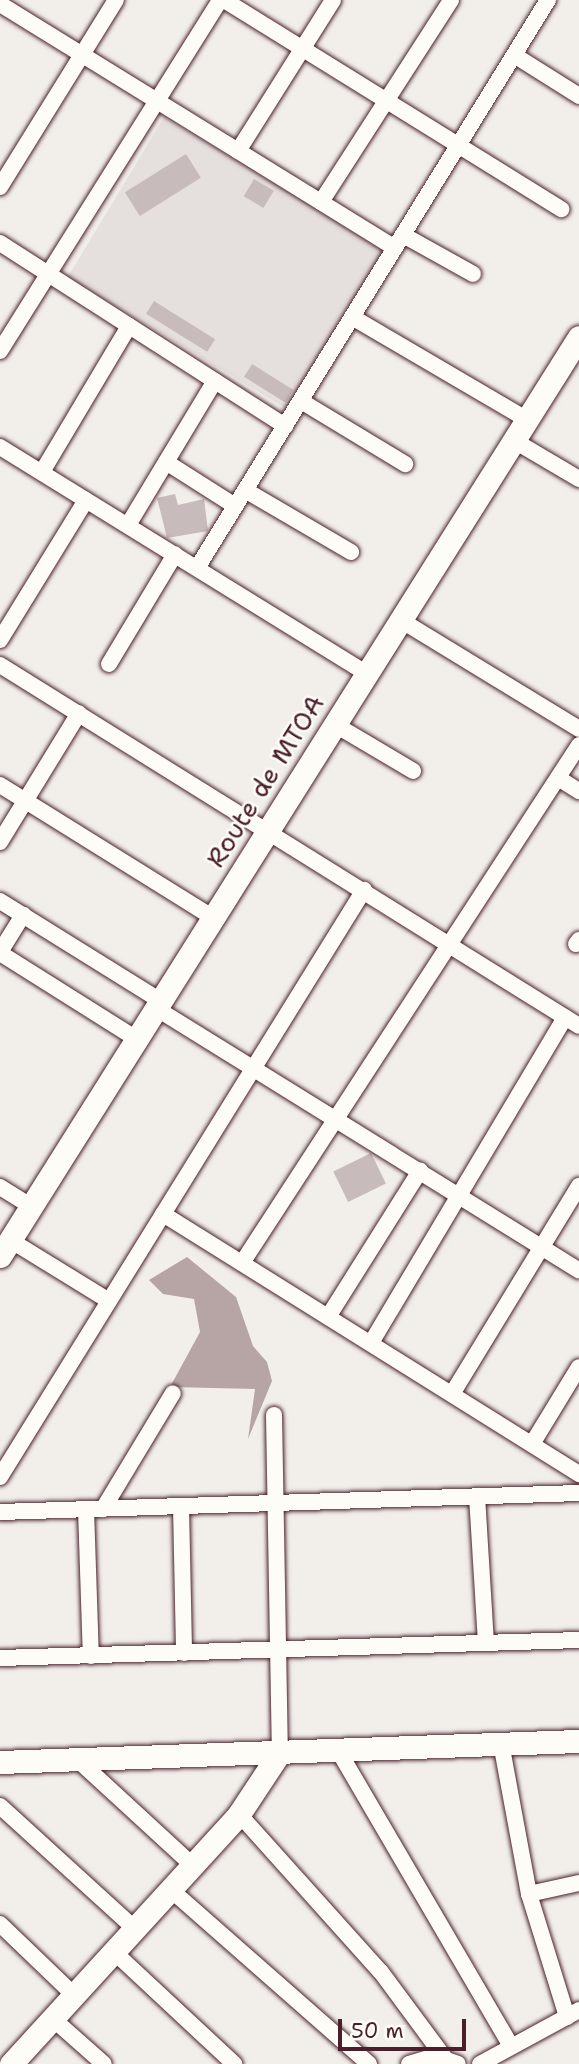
<!DOCTYPE html>
<style>
body{margin:0}
#map{position:relative;width:579px;height:2064px;overflow:hidden;background:#f2efeb;font-family:"Shantell Sans",sans-serif}
div>[style]{position:absolute}
.built>*{inset:0;background:#e5dfdd;transform-origin:0 0}
.water>*{inset:0;background:#b7a5a6}
.building>*{inset:0;background:#c8bbbb;transform-origin:0 0}
.roads{filter:drop-shadow(0 0 2px #4a1f2b) drop-shadow(0 0 2px #4a1f2b)}
.street>*{height:16px;margin:-8px;padding:0 8px;transform-origin:8px;border-radius:8px;background:#fdfcf7}
.secondary>*{height:23px;margin:-11.5px;padding:0 11.5px;transform-origin:11.5px;border-radius:11.5px;background:#fdfcf7}
span{translate:-50% -50%;white-space:nowrap;text-align:center;line-height:1.15;-webkit-text-stroke:5px #fdfcf7;paint-order:stroke}
.street-label{font-size:26px;color:#4a1f2b}
.scale{position:absolute;left:338px;top:2019px;width:128px;height:32px;box-sizing:border-box;border:4px solid #4a1f2b;border-top:0;padding-left:9px;font-size:21px;line-height:24px;white-space:nowrap;color:#4a1f2b;-webkit-text-stroke:5px #fdfcf7;paint-order:stroke}
</style>
<div id="map">
<div class="built">
<div style="left:164px;top:117px;width:258px;height:187px;rotate:31deg"></div>
</div>
<div class="water">
<div style="clip-path:polygon(187px 1257px,236px 1297px,253px 1346px,267px 1362px,272px 1381px,248px 1439px,255px 1389px,170px 1387px,200px 1332px,194px 1299px,163px 1294px,149px 1280px)"></div>
</div>
<div class="building">
<div style="left:186px;top:154px;width:28px;height:72px;rotate:58deg"></div>
<div style="left:254px;top:179px;width:23px;height:20px;rotate:31deg"></div>
<div style="left:154px;top:301px;width:72px;height:15px;rotate:32deg"></div>
<div style="left:252px;top:364px;width:49px;height:15px;rotate:32deg"></div>
<div style="clip-path:polygon(175px 494px,178px 505px,204px 499px,208px 531px,167px 538px,157px 498px)"></div>
<div style="left:371px;top:1153px;width:34px;height:42px;rotate:64deg"></div>
</div>
<div class="roads">
<div class="street">
<div style="left:224px;top:0;width:397px;rotate:31.8deg"></div>
<div style="left:0;top:4px;width:464px;rotate:31.7deg"></div>
<div style="left:514px;top:55px;width:77px;rotate:32.2deg"></div>
<div style="left:238px;top:151px;width:178px;rotate:-57.8deg"></div>
<div style="left:0;top:187px;width:220px;rotate:-58.2deg"></div>
<div style="left:321px;top:202px;width:240px;rotate:-57.2deg"></div>
<div style="left:403px;top:235px;width:80px;rotate:29.1deg"></div>
<div style="left:0;top:243px;width:339px;rotate:32.7deg"></div>
<div style="left:352px;top:317px;width:202px;rotate:30.4deg"></div>
<div style="left:0;top:351px;width:414px;rotate:-57.9deg"></div>
<div style="left:301px;top:401px;width:122px;rotate:31.2deg"></div>
<div style="left:513px;top:440px;width:77px;rotate:30.6deg"></div>
<div style="left:0;top:447px;width:430px;rotate:31.7deg"></div>
<div style="left:166px;top:462px;width:82px;rotate:32.5deg"></div>
<div style="left:42px;top:472px;width:170px;rotate:-59.2deg"></div>
<div style="left:245px;top:490px;width:123px;rotate:30.3deg"></div>
<div style="left:128px;top:525px;width:168px;rotate:-58.9deg"></div>
<div style="left:197px;top:568px;width:668px;rotate:-58.29deg"></div>
<div style="left:399px;top:619px;width:211px;rotate:31.4deg"></div>
<div style="left:0;top:640px;width:164px;rotate:-58.4deg"></div>
<div style="left:109px;top:664px;width:128px;rotate:-59deg"></div>
<div style="left:0;top:665px;width:682px;rotate:31.94deg"></div>
<div style="left:334px;top:724px;width:92px;rotate:30.7deg"></div>
<div style="left:558px;top:778px;width:25px;rotate:32deg"></div>
<div style="left:0;top:785px;width:250px;rotate:31.9deg"></div>
<div style="left:0;top:842px;width:151px;rotate:-58.5deg"></div>
<div style="left:0;top:901px;width:187px;rotate:31.9deg"></div>
<div style="left:576px;top:944px;width:5px;rotate:-53deg"></div>
<div style="left:0;top:952px;width:44px;rotate:-58.1deg"></div>
<div style="left:0;top:953px;width:160px;rotate:32.2deg"></div>
<div style="left:154px;top:1007px;width:500px;rotate:31.8deg"></div>
<div style="left:0;top:1187px;width:36px;rotate:32deg"></div>
<div style="left:163px;top:1214px;width:491px;rotate:32deg"></div>
<div style="left:10px;top:1240px;width:116px;rotate:31.6deg"></div>
<div style="left:242px;top:1263px;width:618px;rotate:-56.95deg"></div>
<div style="left:328px;top:1317px;width:173px;rotate:-57.8deg"></div>
<div style="left:371px;top:1343px;width:379px;rotate:-59.2deg"></div>
<div style="left:452px;top:1394px;width:244px;rotate:-58.6deg"></div>
<div style="left:274px;top:1415px;width:337px;rotate:89deg"></div>
<div style="left:532px;top:1444px;width:90px;rotate:-58.6deg"></div>
<div style="left:0;top:1477px;width:691px;rotate:-58.2deg"></div>
<div style="left:477px;top:1496px;width:147px;rotate:86.5deg"></div>
<div style="left:181px;top:1506px;width:147px;rotate:88.8deg"></div>
<div style="left:86px;top:1509px;width:147px;rotate:88.1deg"></div>
<div style="left:103px;top:1509px;width:135px;rotate:-58.9deg"></div>
<div style="left:0;top:1512px;width:579px;rotate:-1.88deg"></div>
<div style="left:0;top:1658px;width:579px;rotate:-1.78deg"></div>
<div style="left:501px;top:1743px;width:154px;rotate:79.5deg"></div>
<div style="left:529px;top:1894px;width:129px;rotate:72.8deg"></div>
<div style="left:338px;top:1750px;width:343px;rotate:59.7deg"></div>
<div style="left:78px;top:1760px;width:155px;rotate:42.6deg"></div>
<div style="left:0;top:1806px;width:181px;rotate:42.3deg"></div>
<div style="left:239px;top:1814px;width:212px;rotate:48.1deg"></div>
<div style="left:381px;top:1972px;width:109px;rotate:53.5deg"></div>
<div style="left:170px;top:1889px;width:265px;rotate:41.3deg"></div>
<div style="left:529px;top:1894px;width:51px;rotate:-12.4deg"></div>
<div style="left:0;top:1924px;width:101px;rotate:43.8deg"></div>
<div style="left:113px;top:1951px;width:166px;rotate:43deg"></div>
<div style="left:52px;top:2018px;width:69px;rotate:41.5deg"></div>
<div style="left:409px;top:2064px;width:27px;rotate:-17deg"></div>
<div style="left:435px;top:2056px;width:24px;rotate:19deg"></div>
<div style="left:480px;top:2064px;width:113px;rotate:-28.6deg"></div>
</div>
<div class="secondary">
<div style="left:0;top:1256px;width:1086px;rotate:-57.79deg"></div>
<div style="left:0;top:1762px;width:579px;rotate:-2.08deg"></div>
<div style="left:11px;top:2064px;width:338px;rotate:-47.6deg"></div>
<div style="left:239px;top:1814px;width:74px;rotate:-56.5deg"></div>
</div>
</div>
<div class="street-label">
<span style="left:265px;top:781px;rotate:-58deg">Route de MTOA</span>
</div>
<div class="scale">50 m</div>
</div>
